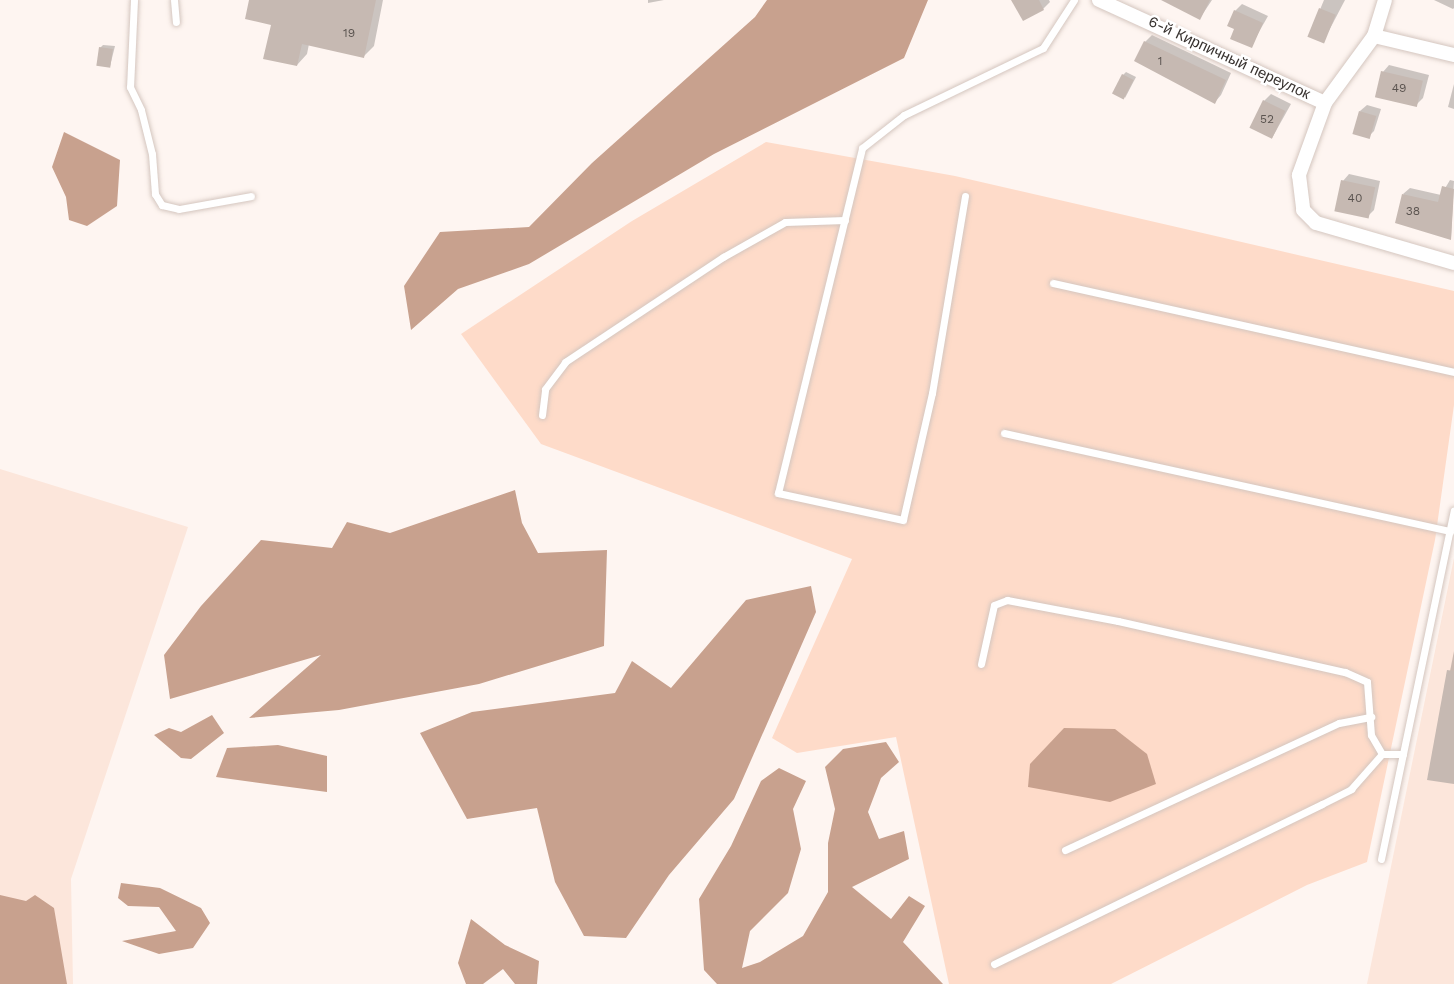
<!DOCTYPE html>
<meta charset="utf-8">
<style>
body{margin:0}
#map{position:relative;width:1454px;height:984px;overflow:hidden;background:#fef5f1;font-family:"Work Sans",sans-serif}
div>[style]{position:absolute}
.built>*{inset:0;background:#fce6db}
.green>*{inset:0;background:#fedbc9}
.water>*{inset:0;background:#c8a18e}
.shadow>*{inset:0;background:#0003}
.building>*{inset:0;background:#c6b9b2;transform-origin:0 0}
.roads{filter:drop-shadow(0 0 2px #d4c6bf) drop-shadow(0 0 2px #d4c6bf)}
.lane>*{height:7px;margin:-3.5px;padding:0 3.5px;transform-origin:3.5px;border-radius:3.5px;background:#fff}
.street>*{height:14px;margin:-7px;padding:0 7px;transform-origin:7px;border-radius:7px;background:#fff}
span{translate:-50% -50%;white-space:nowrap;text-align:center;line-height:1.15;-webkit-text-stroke:5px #fff;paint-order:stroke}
.number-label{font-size:12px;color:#5b5450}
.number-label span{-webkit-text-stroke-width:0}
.street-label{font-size:15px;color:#37322f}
</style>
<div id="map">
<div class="built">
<div style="clip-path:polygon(0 469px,188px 527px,71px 879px,73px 984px,0 984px)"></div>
<div style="clip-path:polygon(1454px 558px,1454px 984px,1367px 984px)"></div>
</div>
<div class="green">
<div style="clip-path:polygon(766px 142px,955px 176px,1454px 291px,1454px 405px,1435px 540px,1367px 862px,1307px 885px,1111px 984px,949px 984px,896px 737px,797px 753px,772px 738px,852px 559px,541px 444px,461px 334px,632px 221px)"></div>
</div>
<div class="water">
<div style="clip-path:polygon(767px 0,928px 0,904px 58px,714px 154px,529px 264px,458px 289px,411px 330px,404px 286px,440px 232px,529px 227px,592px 163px,755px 17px)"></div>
<div style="clip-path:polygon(64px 132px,120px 160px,117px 206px,87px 226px,69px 220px,66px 197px,52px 167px)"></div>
<div style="clip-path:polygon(515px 490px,522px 523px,538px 553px,607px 550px,604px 646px,479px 684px,339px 710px,249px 718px,321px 655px,170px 699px,164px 655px,201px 606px,261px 540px,332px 548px,347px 522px,390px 533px)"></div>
<div style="clip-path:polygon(811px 586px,816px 612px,734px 799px,669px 875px,626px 938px,584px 936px,555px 882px,537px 808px,467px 819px,420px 733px,472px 712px,615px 693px,632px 661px,671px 688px,746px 600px)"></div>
<div style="clip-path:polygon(212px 715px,224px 733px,191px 759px,181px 758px,154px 735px,169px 728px,181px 732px)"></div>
<div style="clip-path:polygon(1064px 728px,1115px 729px,1147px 754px,1156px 784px,1110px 802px,1028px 787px,1030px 764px)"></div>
<div style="clip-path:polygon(886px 742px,899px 762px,881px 778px,868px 812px,879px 839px,904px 831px,909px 859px,852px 887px,891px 919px,909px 896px,925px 906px,903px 942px,943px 984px,717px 984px,704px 970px,699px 899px,731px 846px,761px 781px,779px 768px,806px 781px,793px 809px,801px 849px,788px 893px,750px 931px,742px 968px,760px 962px,803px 936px,828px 892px,828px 843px,835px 809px,825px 767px,843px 749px)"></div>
<div style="clip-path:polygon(278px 745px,327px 756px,327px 792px,216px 777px,227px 748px)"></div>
<div style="clip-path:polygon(121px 883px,160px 888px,201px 908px,210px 923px,193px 948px,159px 954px,122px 941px,176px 931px,159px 907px,128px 906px,118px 898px)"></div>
<div style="clip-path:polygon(0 895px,26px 901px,35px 895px,54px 908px,67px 984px,0 984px)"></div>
<div style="clip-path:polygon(471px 919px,505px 945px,539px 961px,537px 984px,515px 984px,503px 969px,483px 984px,466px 984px,458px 963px)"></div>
</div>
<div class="shadow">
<div style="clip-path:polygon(250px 0,383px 0,374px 46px,364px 56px,309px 44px,307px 54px,297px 65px,272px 23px)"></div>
<div style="clip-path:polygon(648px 0,664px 0,648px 3px)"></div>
<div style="clip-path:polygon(1013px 0,1049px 0,1050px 2px,1043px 9px)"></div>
<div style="clip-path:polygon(1164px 0,1212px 0,1200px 18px)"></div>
<div style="clip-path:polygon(1324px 0,1345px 0,1323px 42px,1309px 36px)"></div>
<div style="clip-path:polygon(1434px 0,1454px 0,1454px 8px,1453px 9px)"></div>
<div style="clip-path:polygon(1242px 4px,1268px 16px,1251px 46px,1236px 28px,1235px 11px)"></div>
<div style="clip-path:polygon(1152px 35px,1231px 73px,1221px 95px,1215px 102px,1145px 42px)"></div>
<div style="clip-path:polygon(103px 45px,115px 46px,110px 66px,100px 48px)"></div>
<div style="clip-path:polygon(1389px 65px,1429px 75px,1423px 98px,1416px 105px,1383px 72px)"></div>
<div style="clip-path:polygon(1126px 72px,1136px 77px,1125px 98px,1123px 75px)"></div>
<div style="clip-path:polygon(1454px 84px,1454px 109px,1448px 107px)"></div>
<div style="clip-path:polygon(1271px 94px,1291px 104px,1272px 138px,1264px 101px)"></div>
<div style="clip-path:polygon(1367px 105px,1381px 109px,1374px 131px,1368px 137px,1360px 111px)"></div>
<div style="clip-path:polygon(1349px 174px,1380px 181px,1374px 210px,1367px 217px,1343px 181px)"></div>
<div style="clip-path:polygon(1450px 180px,1454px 181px,1451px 238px,1403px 194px,1410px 188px,1441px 195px)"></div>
<div style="clip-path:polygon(1454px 651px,1454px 783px,1429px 778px)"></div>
</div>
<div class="building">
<div style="clip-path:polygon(249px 0,376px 0,364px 58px,302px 44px,297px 66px,263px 59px,271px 25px,245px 19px)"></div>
<div style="clip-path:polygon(1011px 0,1039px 0,1044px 10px,1023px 21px)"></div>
<div style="clip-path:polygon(1161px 0,1210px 0,1200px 20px)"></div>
<div style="left:1319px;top:8px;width:18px;height:31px;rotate:22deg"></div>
<div style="clip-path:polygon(1234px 10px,1263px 23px,1252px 48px,1230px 39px,1234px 29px,1227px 26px)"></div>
<div style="clip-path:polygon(1144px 41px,1226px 80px,1215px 104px,1134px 61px)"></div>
<div style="left:99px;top:47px;width:14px;height:19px;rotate:8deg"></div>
<div style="left:1381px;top:71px;width:43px;height:27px;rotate:13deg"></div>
<div style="left:1122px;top:74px;width:13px;height:22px;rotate:27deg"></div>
<div style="left:1263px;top:100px;width:25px;height:31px;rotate:26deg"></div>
<div style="left:1359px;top:111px;width:18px;height:24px;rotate:16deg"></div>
<div style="left:1341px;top:180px;width:35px;height:32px;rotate:12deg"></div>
<div style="clip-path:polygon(1442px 186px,1454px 189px,1451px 240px,1395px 223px,1402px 194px,1438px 202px)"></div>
<div style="clip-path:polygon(1447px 670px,1454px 671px,1454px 784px,1427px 780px)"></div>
</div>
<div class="roads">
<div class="lane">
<div style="left:134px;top:0;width:87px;rotate:92.6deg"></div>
<div style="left:130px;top:87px;width:25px;rotate:64deg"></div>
<div style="left:141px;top:110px;width:45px;rotate:76deg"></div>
<div style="left:152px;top:154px;width:40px;rotate:85.7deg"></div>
<div style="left:155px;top:194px;width:13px;rotate:58deg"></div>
<div style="left:162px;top:205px;width:17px;rotate:13deg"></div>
<div style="left:179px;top:209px;width:73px;rotate:-10.2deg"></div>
<div style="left:174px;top:0;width:22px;rotate:85deg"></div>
<div style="left:965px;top:196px;width:200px;rotate:99.5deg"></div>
<div style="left:932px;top:393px;width:130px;rotate:102.9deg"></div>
<div style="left:903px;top:520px;width:128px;rotate:-167.8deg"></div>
<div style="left:778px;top:493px;width:355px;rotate:-76.3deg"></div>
<div style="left:862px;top:148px;width:53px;rotate:-38.2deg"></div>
<div style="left:904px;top:115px;width:154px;rotate:-25.7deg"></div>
<div style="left:1043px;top:48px;width:57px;rotate:-57.1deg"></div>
<div style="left:1053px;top:283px;width:411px;rotate:12.5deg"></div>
<div style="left:542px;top:415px;width:26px;rotate:-83deg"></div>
<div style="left:545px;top:389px;width:34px;rotate:-53deg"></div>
<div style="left:565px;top:362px;width:190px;rotate:-33.6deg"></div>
<div style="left:723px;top:257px;width:71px;rotate:-29.4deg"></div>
<div style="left:785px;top:222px;width:60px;rotate:-1.9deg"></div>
<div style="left:1004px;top:433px;width:457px;rotate:12.4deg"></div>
<div style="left:981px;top:664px;width:60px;rotate:-77.6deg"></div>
<div style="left:994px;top:605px;width:14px;rotate:-21deg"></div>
<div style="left:1007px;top:600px;width:113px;rotate:10.7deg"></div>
<div style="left:1118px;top:621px;width:233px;rotate:12.7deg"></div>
<div style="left:1345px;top:672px;width:24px;rotate:24deg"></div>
<div style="left:1367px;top:682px;width:53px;rotate:85.7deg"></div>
<div style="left:1371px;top:735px;width:22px;rotate:60deg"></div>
<div style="left:1382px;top:754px;width:21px"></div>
<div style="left:1065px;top:850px;width:302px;rotate:-24.9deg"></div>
<div style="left:1339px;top:723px;width:33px;rotate:-11deg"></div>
<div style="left:1381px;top:859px;width:356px;rotate:-78.2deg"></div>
<div style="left:994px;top:964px;width:365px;rotate:-26deg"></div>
<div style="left:1322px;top:804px;width:33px;rotate:-27deg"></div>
<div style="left:1351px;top:789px;width:47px;rotate:-48.5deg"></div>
</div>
<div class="street">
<div style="left:1099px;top:0;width:248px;rotate:24.5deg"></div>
<div style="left:1385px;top:0;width:38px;rotate:107deg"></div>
<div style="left:1374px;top:36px;width:83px;rotate:126.2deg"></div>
<div style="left:1325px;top:103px;width:77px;rotate:109.9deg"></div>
<div style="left:1299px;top:175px;width:35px;rotate:83deg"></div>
<div style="left:1303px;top:210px;width:18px;rotate:45deg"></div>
<div style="left:1316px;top:223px;width:144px;rotate:16.2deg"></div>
<div style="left:1374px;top:36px;width:82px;rotate:13.4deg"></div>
</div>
</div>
<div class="number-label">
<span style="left:349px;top:34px">19</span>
<span style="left:1160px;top:62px">1</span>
<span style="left:1399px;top:89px">49</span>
<span style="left:1267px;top:120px">52</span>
<span style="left:1355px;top:199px">40</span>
<span style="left:1413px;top:212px">38</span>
</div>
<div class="street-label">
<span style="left:1229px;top:58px;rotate:25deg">6-й Кирпичный переулок</span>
</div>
</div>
